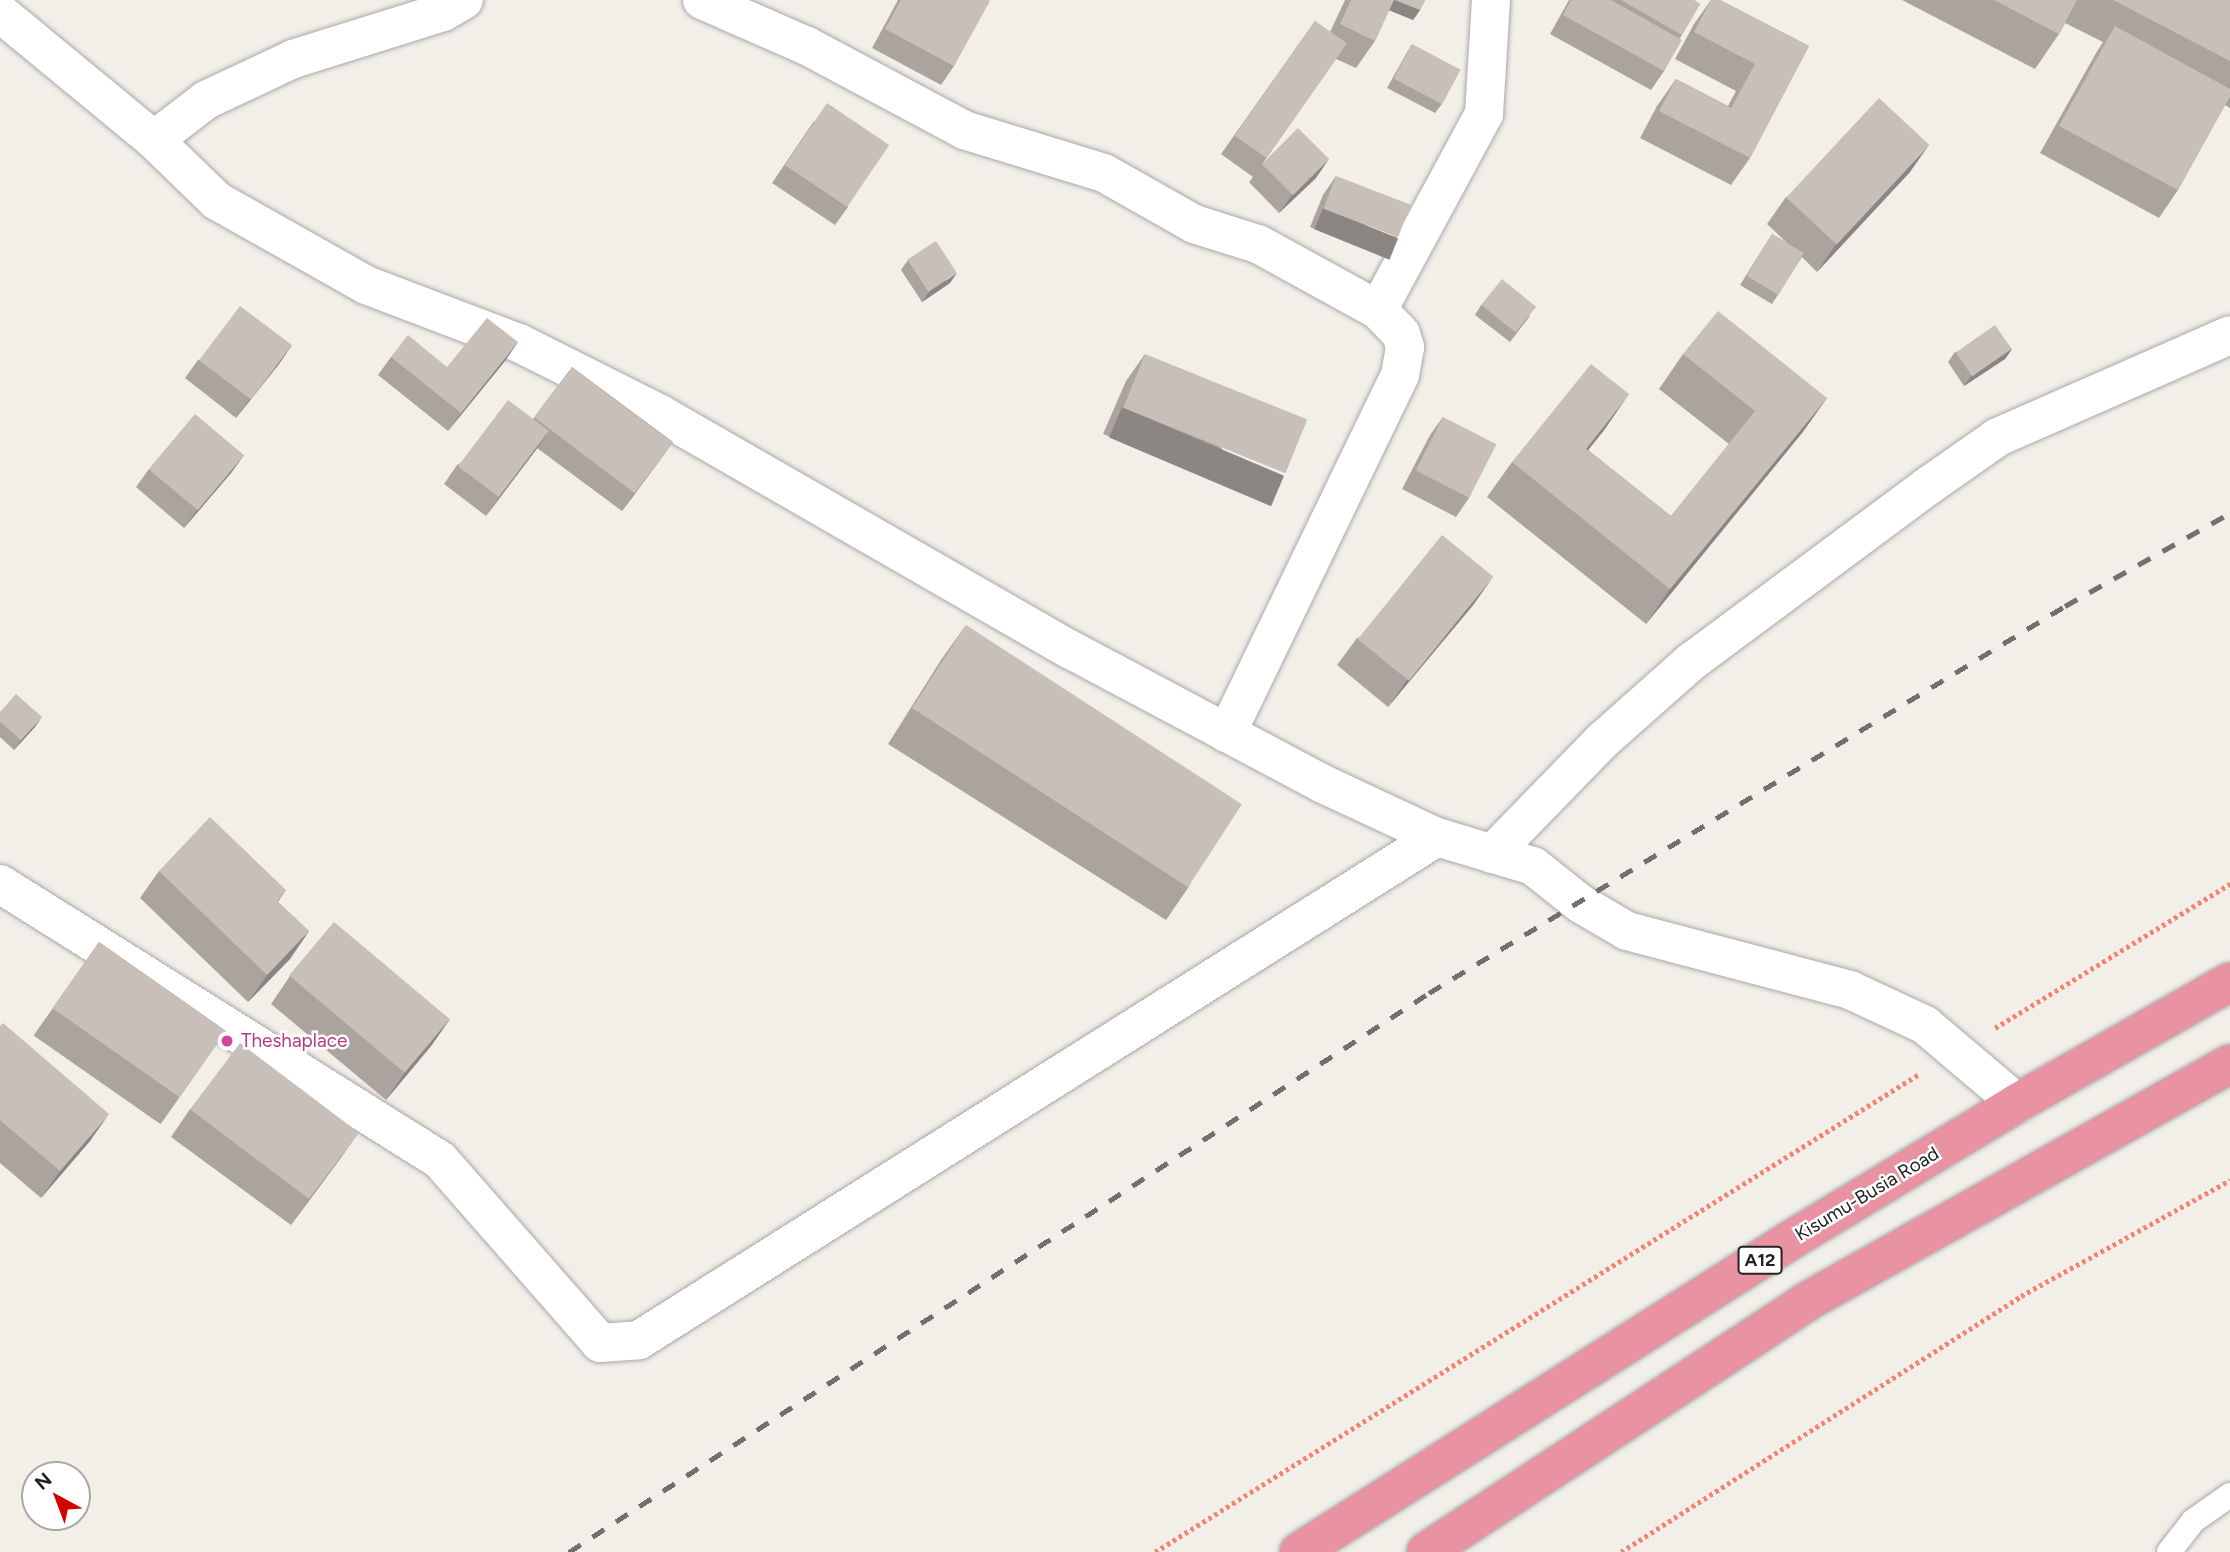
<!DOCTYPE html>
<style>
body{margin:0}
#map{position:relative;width:2230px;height:1552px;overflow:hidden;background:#f2efe9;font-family:Figtree,sans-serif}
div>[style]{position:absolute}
.path>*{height:4.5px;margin-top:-2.25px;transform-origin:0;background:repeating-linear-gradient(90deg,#fa8072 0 3.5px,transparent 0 7px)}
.roads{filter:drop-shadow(0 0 2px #a9a9a9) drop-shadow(0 0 2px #a9a9a9)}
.lane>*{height:24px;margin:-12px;padding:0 12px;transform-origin:12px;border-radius:12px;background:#fff}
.street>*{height:38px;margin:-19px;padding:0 19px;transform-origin:19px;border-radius:19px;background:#fff}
.highway>*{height:38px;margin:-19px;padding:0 19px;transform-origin:19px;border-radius:19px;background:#e892a2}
.rail>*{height:5px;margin-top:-2.5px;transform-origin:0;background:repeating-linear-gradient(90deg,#707070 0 14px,transparent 0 28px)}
.wall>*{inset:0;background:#aba49e;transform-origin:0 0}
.shaded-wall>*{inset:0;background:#8b8681;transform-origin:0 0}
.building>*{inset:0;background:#c7bfb8;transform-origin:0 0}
.dots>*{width:19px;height:19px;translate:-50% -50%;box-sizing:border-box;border:4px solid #fff;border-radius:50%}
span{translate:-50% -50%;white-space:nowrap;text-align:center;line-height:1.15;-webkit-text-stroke:5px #fff;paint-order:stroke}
.shield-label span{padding:2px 5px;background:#fff;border:2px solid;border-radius:5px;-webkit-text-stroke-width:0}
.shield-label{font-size:18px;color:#222;font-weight:700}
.hotel-label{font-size:19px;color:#b23c85}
.left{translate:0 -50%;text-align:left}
.street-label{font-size:19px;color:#222}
.north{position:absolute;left:21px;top:1461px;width:70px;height:70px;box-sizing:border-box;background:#fff;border:2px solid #a7a7a7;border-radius:50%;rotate:319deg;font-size:19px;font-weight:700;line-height:28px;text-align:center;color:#222}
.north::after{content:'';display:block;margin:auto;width:24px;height:32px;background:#d40000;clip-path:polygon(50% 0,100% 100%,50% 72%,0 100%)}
</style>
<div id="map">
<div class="path">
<div style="left:1995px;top:1028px;width:276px;rotate:-31.5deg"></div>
<div style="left:1155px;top:1552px;width:901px;rotate:-32.03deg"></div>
<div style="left:1621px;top:1552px;width:475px;rotate:-32.6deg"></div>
<div style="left:2021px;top:1296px;width:239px;rotate:-29deg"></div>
</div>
<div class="roads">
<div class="lane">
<div style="left:2169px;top:1552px;width:39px;rotate:-52deg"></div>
<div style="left:2193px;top:1521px;width:45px;rotate:-35.1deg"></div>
</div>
<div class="street">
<div style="left:702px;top:0;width:115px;rotate:23.7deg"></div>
<div style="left:807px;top:46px;width:178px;rotate:28.1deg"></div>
<div style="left:964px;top:130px;width:146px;rotate:17.1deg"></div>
<div style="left:1104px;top:173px;width:103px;rotate:29.5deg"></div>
<div style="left:1194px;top:224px;width:67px;rotate:17.4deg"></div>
<div style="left:1258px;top:244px;width:137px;rotate:28.8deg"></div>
<div style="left:1378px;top:310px;width:33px;rotate:46deg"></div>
<div style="left:1401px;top:334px;width:14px;rotate:73deg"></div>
<div style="left:1405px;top:347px;width:28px;rotate:100deg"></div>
<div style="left:1400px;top:375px;width:398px;rotate:115.8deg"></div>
<div style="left:0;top:13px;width:200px;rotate:39.5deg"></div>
<div style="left:154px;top:140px;width:88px;rotate:44.1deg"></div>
<div style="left:217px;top:201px;width:171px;rotate:29.4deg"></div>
<div style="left:366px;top:285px;width:164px;rotate:20.8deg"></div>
<div style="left:519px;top:343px;width:158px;rotate:26.7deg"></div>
<div style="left:660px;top:414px;width:474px;rotate:29.9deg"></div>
<div style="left:1071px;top:650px;width:283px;rotate:28deg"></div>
<div style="left:1321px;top:783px;width:128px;rotate:25deg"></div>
<div style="left:1437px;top:837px;width:100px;rotate:16.8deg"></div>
<div style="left:1533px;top:866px;width:61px;rotate:38.4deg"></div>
<div style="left:1581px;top:904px;width:53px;rotate:30.4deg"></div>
<div style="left:1627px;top:931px;width:231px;rotate:14.8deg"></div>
<div style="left:1850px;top:990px;width:83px;rotate:25deg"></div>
<div style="left:1925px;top:1025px;width:121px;rotate:40.3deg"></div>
<div style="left:154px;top:140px;width:66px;rotate:-37.6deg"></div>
<div style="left:206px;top:100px;width:96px;rotate:-25.2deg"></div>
<div style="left:293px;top:59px;width:157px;rotate:-17.4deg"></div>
<div style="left:443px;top:12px;width:24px;rotate:-30deg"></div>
<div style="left:1378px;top:310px;width:223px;rotate:-61.6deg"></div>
<div style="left:1484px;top:114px;width:114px;rotate:-86.5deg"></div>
<div style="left:1492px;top:854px;width:159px;rotate:-45.8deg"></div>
<div style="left:1603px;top:740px;width:118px;rotate:-41.6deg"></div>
<div style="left:1691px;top:662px;width:295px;rotate:-36.6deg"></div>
<div style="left:1928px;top:486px;width:85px;rotate:-35deg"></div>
<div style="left:1998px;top:437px;width:253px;rotate:-23.7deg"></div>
<div style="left:0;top:884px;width:519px;rotate:32.1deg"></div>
<div style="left:440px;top:1160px;width:243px;rotate:48.8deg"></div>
<div style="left:600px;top:1343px;width:39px;rotate:-4deg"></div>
<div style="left:639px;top:1340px;width:943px;rotate:-32.22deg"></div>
</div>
<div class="highway">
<div style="left:1299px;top:1552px;width:583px;rotate:-32.38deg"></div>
<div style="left:1791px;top:1240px;width:264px;rotate:-31.2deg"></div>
<div style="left:2017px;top:1103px;width:245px;rotate:-29.6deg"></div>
<div style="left:1426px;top:1552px;width:455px;rotate:-33.3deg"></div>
<div style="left:1806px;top:1302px;width:486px;rotate:-29.3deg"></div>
</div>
</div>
<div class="rail">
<div style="left:569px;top:1552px;width:1026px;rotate:-33.02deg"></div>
<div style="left:1429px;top:993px;width:744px;rotate:-31.32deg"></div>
<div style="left:2065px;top:606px;width:189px;rotate:-29.4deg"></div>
</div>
<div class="wall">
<div style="clip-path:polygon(898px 0,988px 0,954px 66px,941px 85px,872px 48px)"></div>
<div style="clip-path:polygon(1345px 0,1425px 0,1420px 10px,1413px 20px,1389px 10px,1375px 41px,1356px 68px,1336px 59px,1263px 163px,1316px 178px,1279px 213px,1249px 182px,1253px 177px,1221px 154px,1315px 21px,1330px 32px)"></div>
<div style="clip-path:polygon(1569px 0,1694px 0,1700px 4px,1680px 38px,1664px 71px,1651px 90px,1550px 34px)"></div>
<div style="clip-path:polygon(1711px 0,1720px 0,1809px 46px,1750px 158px,1731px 185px,1640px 138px,1657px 106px,1676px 79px,1728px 106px,1736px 91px,1675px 59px,1694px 24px)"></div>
<div style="clip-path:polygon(1902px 0,2230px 0,2230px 108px,2225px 105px,2178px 190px,2159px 218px,2040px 153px,2096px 53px,2103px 42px,2065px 23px,2059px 34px,2035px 69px)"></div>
<div style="clip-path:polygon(1412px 44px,1442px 104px,1435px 113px,1387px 88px,1406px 54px)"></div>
<div style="clip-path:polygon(814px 121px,848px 207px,835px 225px,772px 183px)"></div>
<div style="clip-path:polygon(1910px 172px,1817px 272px,1802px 257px,1772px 304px,1740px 285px,1772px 234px,1787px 243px,1767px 224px,1786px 197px)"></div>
<div style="clip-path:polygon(1336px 176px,1385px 257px,1310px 227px,1323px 195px)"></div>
<div style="clip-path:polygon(908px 260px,950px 283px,922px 302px,901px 270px)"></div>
<div style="clip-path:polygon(1481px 305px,1530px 316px,1510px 342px,1475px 315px)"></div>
<div style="clip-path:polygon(518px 342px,505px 361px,448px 431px,378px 375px,391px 357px,447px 367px)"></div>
<div style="clip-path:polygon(292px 345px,279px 364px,236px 418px,185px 378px,198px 360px)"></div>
<div style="clip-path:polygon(2012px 349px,2005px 359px,1964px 386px,1948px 362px,1955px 352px)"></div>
<div style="clip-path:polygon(1145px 354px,1265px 502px,1103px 434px,1126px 381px)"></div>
<div style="clip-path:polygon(1683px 354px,1827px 398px,1802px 433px,1646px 624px,1487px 497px,1512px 462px,1605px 429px,1588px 450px,1671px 516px,1729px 444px,1659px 389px)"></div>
<div style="clip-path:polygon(572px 367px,673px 442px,622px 511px,537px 448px,486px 516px,444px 484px,457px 465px,533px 419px)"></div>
<div style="clip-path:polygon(1443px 417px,1469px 498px,1456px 517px,1402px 489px,1430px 435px)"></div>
<div style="clip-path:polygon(244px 455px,231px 473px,184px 528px,136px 487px,149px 469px)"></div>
<div style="clip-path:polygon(1474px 604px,1388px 707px,1337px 665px,1357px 638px)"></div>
<div style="clip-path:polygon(966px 625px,1190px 885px,1166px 920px,888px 744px,941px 660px)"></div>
<div style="clip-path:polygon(0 712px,35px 727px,14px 750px,0 737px)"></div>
<div style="clip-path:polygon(159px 871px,286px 890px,278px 902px,309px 931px,290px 959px,248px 1002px,140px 898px)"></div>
<div style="left:99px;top:942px;width:155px;height:114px;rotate:35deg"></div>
<div style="clip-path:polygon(290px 976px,450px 1019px,431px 1046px,386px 1100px,271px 1004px)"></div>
<div style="clip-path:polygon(0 1026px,90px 1141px,41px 1198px,0 1163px)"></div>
<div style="clip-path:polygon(190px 1109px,359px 1132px,291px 1225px,171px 1137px)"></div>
</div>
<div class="shaded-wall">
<div style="clip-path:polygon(1392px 0,1395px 0,1420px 10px,1413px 20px,1386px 9px)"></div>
<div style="clip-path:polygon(1929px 145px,1910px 172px,1817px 272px,1836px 244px)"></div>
<div style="clip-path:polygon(1329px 159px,1316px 178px,1279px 213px,1292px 195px)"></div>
<div style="left:1323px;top:208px;width:81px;height:23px;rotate:22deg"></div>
<div style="clip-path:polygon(957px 273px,950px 283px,922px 302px,929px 292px)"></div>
<div style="clip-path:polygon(518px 342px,505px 361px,448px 431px,461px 413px)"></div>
<div style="clip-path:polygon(292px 345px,279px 364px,236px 418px,249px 400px)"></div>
<div style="clip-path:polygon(2012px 349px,2005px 359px,1964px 386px,1971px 376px)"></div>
<div style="clip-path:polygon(1629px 394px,1605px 429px,1561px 484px,1586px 449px)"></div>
<div style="clip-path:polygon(1827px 398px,1802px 433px,1646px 624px,1670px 589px)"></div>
<div style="left:1122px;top:407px;width:176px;height:33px;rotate:23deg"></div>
<div style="clip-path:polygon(549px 431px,536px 450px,486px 516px,499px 497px)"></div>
<div style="clip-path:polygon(673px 442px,660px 460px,622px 511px,635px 492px)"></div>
<div style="clip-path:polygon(244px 455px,231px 473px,184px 528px,197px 510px)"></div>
<div style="clip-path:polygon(1493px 577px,1474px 604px,1388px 707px,1407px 680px)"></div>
<div style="clip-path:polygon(42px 717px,35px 727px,14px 750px,21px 740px)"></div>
<div style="clip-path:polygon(309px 931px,290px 959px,248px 1002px,267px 975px)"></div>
<div style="clip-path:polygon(450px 1019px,431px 1046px,386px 1100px,405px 1072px)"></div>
<div style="clip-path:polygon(109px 1114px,90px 1141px,41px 1198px,60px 1171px)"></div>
<div style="clip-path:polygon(359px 1132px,340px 1159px,291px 1225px,310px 1198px)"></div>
</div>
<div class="building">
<div style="clip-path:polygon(901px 0,988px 0,990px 1px,954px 66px,885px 29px)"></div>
<div style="clip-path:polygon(1351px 0,1394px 0,1375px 41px,1340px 24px)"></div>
<div style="clip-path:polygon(1395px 0,1425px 0,1420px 10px)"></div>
<div style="clip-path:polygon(1571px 0,1611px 0,1682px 40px,1664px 71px,1563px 15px)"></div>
<div style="clip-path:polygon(1621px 0,1694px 0,1700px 4px,1682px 35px)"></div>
<div style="clip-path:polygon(1711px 0,1720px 0,1809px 46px,1750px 158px,1659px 111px,1676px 79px,1731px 108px,1755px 64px,1694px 32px)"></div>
<div style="clip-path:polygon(1994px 0,2077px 0,2059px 34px)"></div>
<div style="clip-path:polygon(2113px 0,2230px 0,2230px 61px)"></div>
<div style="left:1315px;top:21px;width:39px;height:140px;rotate:35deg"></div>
<div style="clip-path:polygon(2115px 26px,2230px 89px,2230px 96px,2178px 190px,2059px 126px)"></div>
<div style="left:1412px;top:44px;width:55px;height:39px;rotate:28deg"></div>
<div style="left:1879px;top:98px;width:69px;height:136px;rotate:43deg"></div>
<div style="left:827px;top:103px;width:75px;height:75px;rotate:34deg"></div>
<div style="left:1298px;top:128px;width:44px;height:51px;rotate:45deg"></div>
<div style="left:1336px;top:176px;width:80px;height:35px;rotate:21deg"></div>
<div style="left:1772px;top:234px;width:37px;height:49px;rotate:31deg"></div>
<div style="left:936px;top:241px;width:38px;height:34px;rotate:57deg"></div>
<div style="left:1502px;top:279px;width:44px;height:33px;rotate:39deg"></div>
<div style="left:240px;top:306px;width:65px;height:68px;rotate:37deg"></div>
<div style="clip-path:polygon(1718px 311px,1827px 398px,1670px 589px,1512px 462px,1591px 364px,1629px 394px,1586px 449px,1671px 516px,1755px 411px,1683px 354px)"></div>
<div style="clip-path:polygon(487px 318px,518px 342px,461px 413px,391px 357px,408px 335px,447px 367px)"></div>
<div style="left:1995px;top:325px;width:29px;height:48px;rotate:55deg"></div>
<div style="left:1145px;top:354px;width:175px;height:58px;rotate:22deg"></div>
<div style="left:572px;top:367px;width:126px;height:63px;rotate:37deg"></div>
<div style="left:508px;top:400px;width:51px;height:83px;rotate:37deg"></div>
<div style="left:195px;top:414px;width:64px;height:72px;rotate:40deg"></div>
<div style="left:1443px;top:417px;width:60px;height:60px;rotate:27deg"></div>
<div style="left:1442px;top:535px;width:66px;height:134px;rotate:39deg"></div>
<div style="left:966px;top:625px;width:329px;height:99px;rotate:33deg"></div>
<div style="clip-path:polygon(16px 694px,42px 717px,21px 740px,0 722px,0 712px)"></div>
<div style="clip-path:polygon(210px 817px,286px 890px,277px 901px,309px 931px,267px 975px,159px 871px)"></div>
<div style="left:334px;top:922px;width:151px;height:70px;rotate:40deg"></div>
<div style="left:99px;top:942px;width:155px;height:81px;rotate:35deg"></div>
<div style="clip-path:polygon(3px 1023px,109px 1114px,60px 1171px,0 1120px,0 1026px)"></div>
<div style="left:240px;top:1043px;width:149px;height:83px;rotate:37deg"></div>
</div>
<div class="dots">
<div style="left:227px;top:1041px;background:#d1479c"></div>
</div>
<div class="shield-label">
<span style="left:1760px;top:1260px">A12</span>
</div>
<div class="hotel-label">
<span class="left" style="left:241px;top:1041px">Theshaplace</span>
</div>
<div class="street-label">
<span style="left:1867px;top:1194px;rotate:-31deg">Kisumu-Busia Road</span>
</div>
<div class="north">N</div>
</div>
